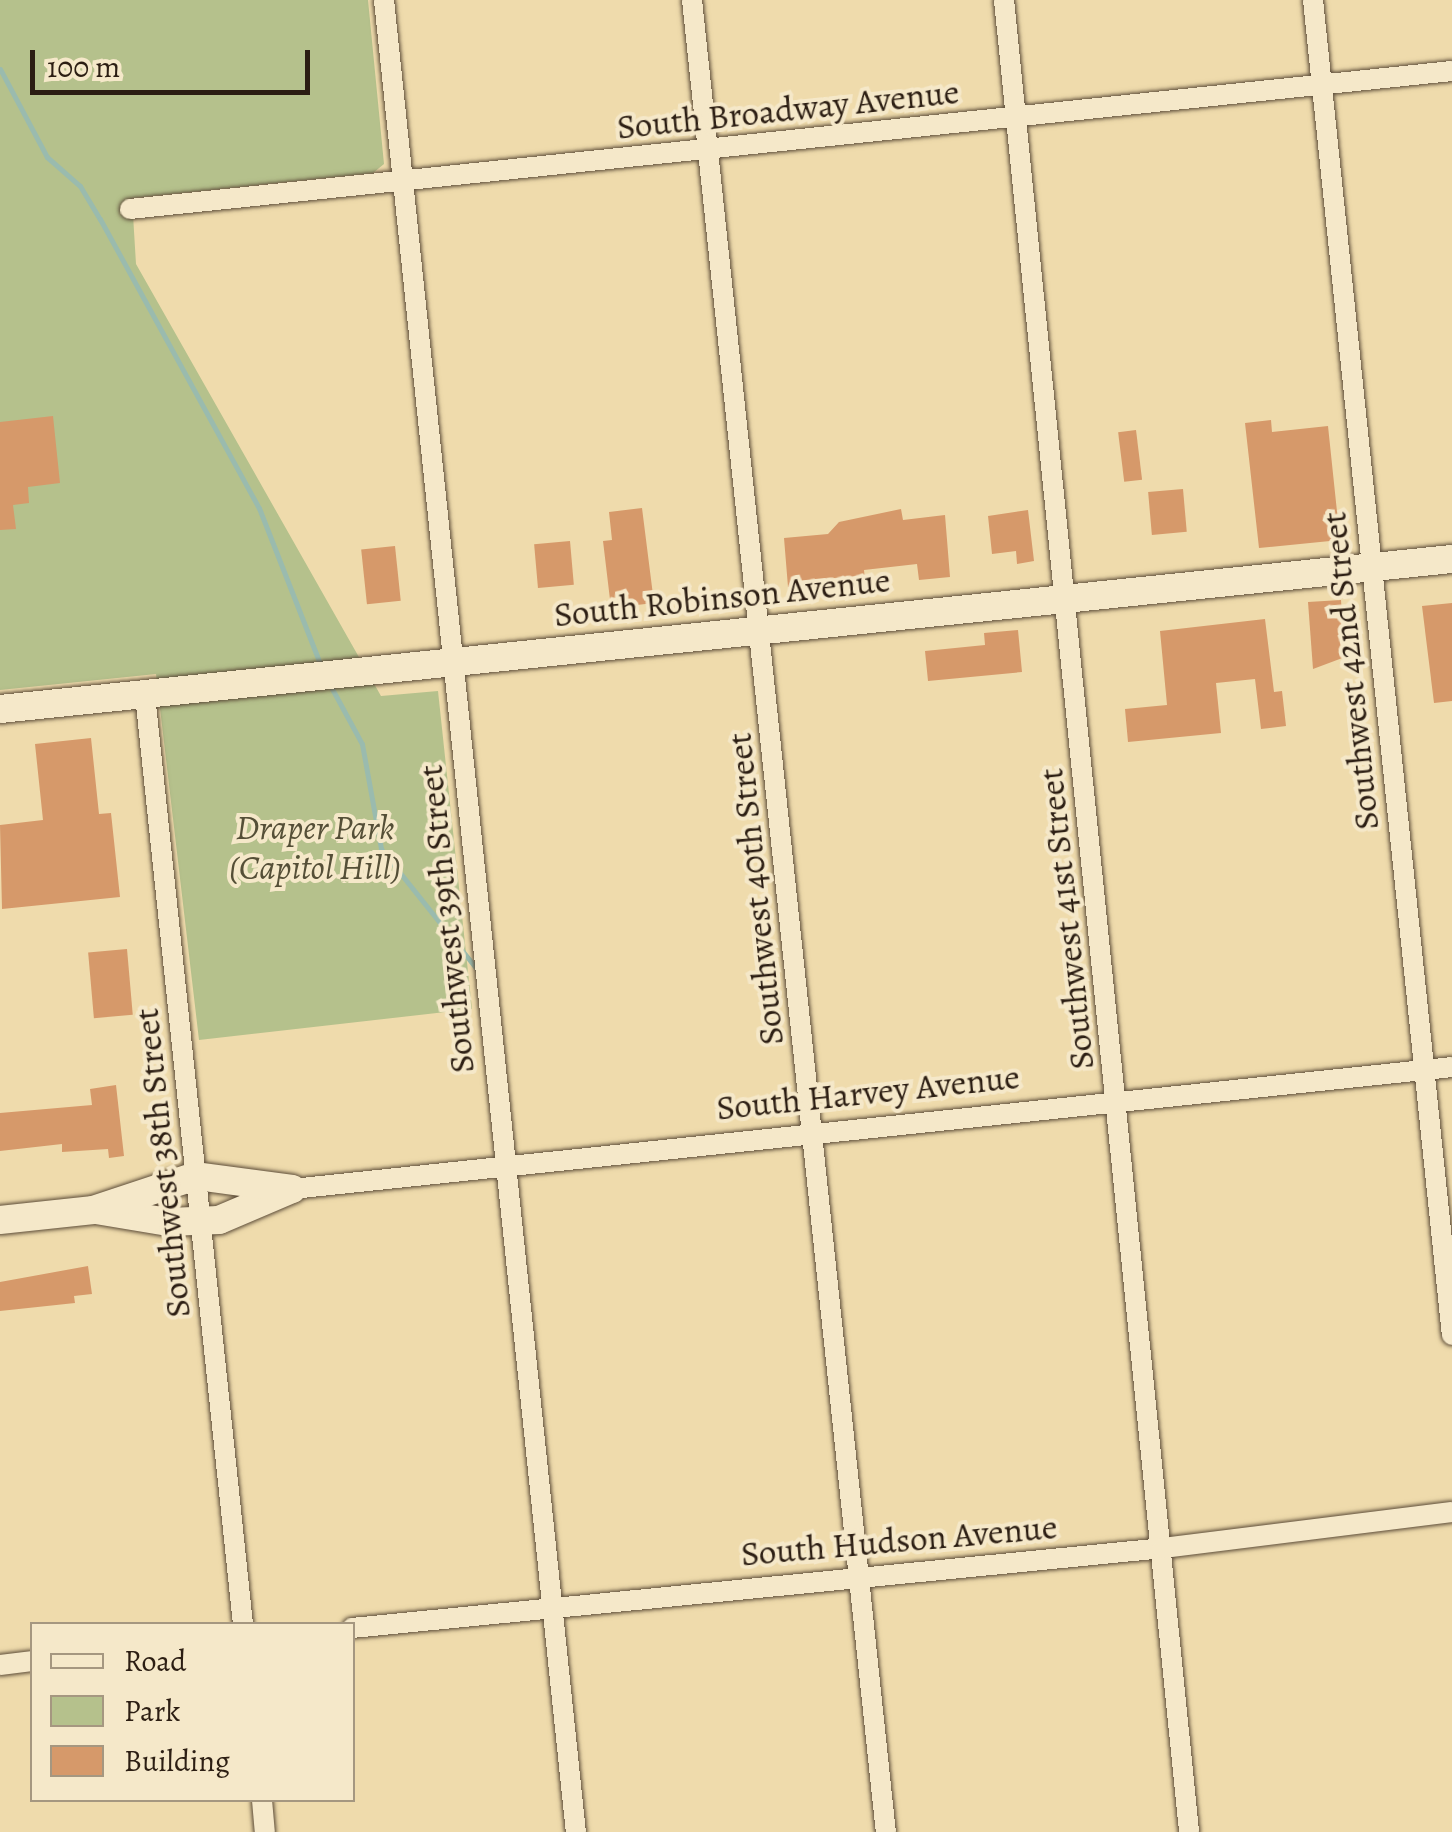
<!DOCTYPE html>
<style>
body{margin:0}
#map{position:relative;width:1452px;height:1832px;overflow:hidden;background:#efdbac;font-family:Alegreya,serif}
div>[style]{position:absolute}
.green>*{inset:0;background:#b5c18c}
.stream>*{height:5px;margin:-2.5px;padding:0 2.5px;transform-origin:2.5px;border-radius:2.5px;background:#9abbae}
.building>*{inset:0;background:#d6996a;transform-origin:0 0}
.roads{filter:drop-shadow(0 0 2px #5d4d39) drop-shadow(0 0 2px #5d4d39)}
.street>*{height:20px;margin:-10px;padding:0 10px;transform-origin:10px;border-radius:10px;background:#f5e8c9}
.secondary>*{height:28px;margin:-14px;padding:0 14px;transform-origin:14px;border-radius:14px;background:#f5e8c9}
span{translate:-50% -50%;white-space:nowrap;text-align:center;line-height:1.15;-webkit-text-stroke:8px #f5e8c9;paint-order:stroke}
.street-label{font-size:35px;color:#2c1e13}
.park-label{font-size:35px;color:#554f37;font-style:italic}
.legend{position:absolute;left:30px;top:1622px;width:325px;height:180px;box-sizing:border-box;background:#f5e8c9;border:2px solid #a59780;margin:0;padding:12px 18px;list-style:none;font-size:30px;color:#2c1e13}
.legend li{display:flex;align-items:center;gap:20px;height:50px}
.legend b{width:50px;border:2px solid #a59780}
.scale{position:absolute;left:30px;top:50px;width:280px;height:45px;box-sizing:border-box;border:5px solid #2c1e13;border-top:0;padding-left:12px;font-size:30px;line-height:35px;white-space:nowrap;color:#2c1e13;-webkit-text-stroke:8px #f5e8c9;paint-order:stroke}
</style>
<div id="map">
<div class="green">
<div style="clip-path:polygon(0 0,368px 0,384px 164px,373px 173px,132px 198px,136px 264px,381px 696px,438px 691px,472px 1009px,199px 1040px,156px 674px,0 690px)"></div>
</div>
<div class="stream">
<div style="left:0;top:69px;width:100px;rotate:61.9deg"></div>
<div style="left:47px;top:157px;width:44px;rotate:41.3deg"></div>
<div style="left:80px;top:186px;width:39px;rotate:59deg"></div>
<div style="left:100px;top:219px;width:330px;rotate:61.2deg"></div>
<div style="left:259px;top:508px;width:170px;rotate:68.6deg"></div>
<div style="left:330px;top:685px;width:67px;rotate:61.5deg"></div>
<div style="left:362px;top:744px;width:107px;rotate:79.7deg"></div>
<div style="left:381px;top:849px;width:152px;rotate:51.4deg"></div>
</div>
<div class="building">
<div style="clip-path:polygon(53px 416px,60px 483px,28px 487px,29px 503px,13px 505px,16px 529px,0 530px,0 422px)"></div>
<div style="clip-path:polygon(1271px 420px,1272px 432px,1328px 426px,1340px 540px,1259px 548px,1245px 423px)"></div>
<div style="left:1136px;top:430px;width:50px;height:18px;rotate:83deg"></div>
<div style="left:1183px;top:489px;width:43px;height:35px;rotate:85deg"></div>
<div style="clip-path:polygon(642px 508px,654px 603px,611px 608px,603px 541px,612px 540px,609px 512px)"></div>
<div style="clip-path:polygon(901px 509px,903px 520px,945px 515px,950px 577px,919px 580px,917px 564px,864px 570px,866px 590px,835px 593px,834px 583px,788px 587px,784px 538px,828px 534px,839px 522px)"></div>
<div style="clip-path:polygon(1028px 510px,1034px 561px,1017px 564px,1016px 551px,992px 554px,988px 516px)"></div>
<div style="left:570px;top:541px;width:44px;height:36px;rotate:85deg"></div>
<div style="left:395px;top:546px;width:55px;height:34px;rotate:84deg"></div>
<div style="clip-path:polygon(1341px 600px,1345px 657px,1313px 669px,1308px 602px)"></div>
<div style="clip-path:polygon(1452px 603px,1452px 701px,1434px 703px,1422px 606px)"></div>
<div style="clip-path:polygon(1265px 619px,1274px 692px,1282px 691px,1286px 726px,1261px 729px,1255px 679px,1216px 683px,1221px 733px,1128px 742px,1125px 709px,1167px 705px,1160px 631px)"></div>
<div style="clip-path:polygon(1018px 630px,1022px 672px,928px 681px,925px 651px,985px 645px,984px 633px)"></div>
<div style="clip-path:polygon(91px 738px,99px 814px,111px 813px,120px 897px,2px 909px,0 825px,43px 820px,35px 744px)"></div>
<div style="left:127px;top:949px;width:66px;height:39px;rotate:85deg"></div>
<div style="clip-path:polygon(116px 1085px,124px 1156px,109px 1158px,108px 1149px,62px 1152px,62px 1144px,0 1151px,0 1113px,92px 1105px,90px 1089px)"></div>
<div style="clip-path:polygon(88px 1266px,92px 1294px,74px 1296px,75px 1303px,0 1311px,0 1282px)"></div>
</div>
<div class="roads">
<div class="street">
<div style="left:384px;top:0;width:1842px;rotate:84.02deg"></div>
<div style="left:692px;top:0;width:1842px;rotate:83.96deg"></div>
<div style="left:1004px;top:0;width:1841px;rotate:84.23deg"></div>
<div style="left:1313px;top:0;width:1342px;rotate:84.06deg"></div>
<div style="left:130px;top:209px;width:1329px;rotate:-5.96deg"></div>
<div style="left:145px;top:695px;width:934px;rotate:83.98deg"></div>
<div style="left:292px;top:1189px;width:1166px;rotate:-6deg"></div>
<div style="left:352px;top:1628px;width:815px;rotate:-5.63deg"></div>
<div style="left:1163px;top:1548px;width:291px;rotate:-7.1deg"></div>
<div style="left:0;top:1665px;width:32px;rotate:-7deg"></div>
<div style="left:262px;top:1800px;width:32px;rotate:85deg"></div>
</div>
<div class="secondary">
<div style="left:0;top:709px;width:1460px;rotate:-5.9deg"></div>
<div style="left:96px;top:1210px;width:73px;rotate:9.5deg"></div>
<div style="left:168px;top:1222px;width:51px;rotate:-2.2deg"></div>
<div style="left:219px;top:1220px;width:79px;rotate:-23deg"></div>
<div style="left:0;top:1220px;width:94px;rotate:-6.1deg"></div>
<div style="left:93px;top:1210px;width:108px;rotate:-18.3deg"></div>
<div style="left:196px;top:1176px;width:97px;rotate:7.7deg"></div>
</div>
</div>
<div class="street-label">
<span style="left:788px;top:109px;rotate:-6deg">South Broadway Avenue</span>
<span style="left:722px;top:597px;rotate:-6deg">South Robinson Avenue</span>
<span style="left:1350px;top:671px;rotate:-96deg">Southwest 42nd Street</span>
<span style="left:755px;top:889px;rotate:-96deg">Southwest 40th Street</span>
<span style="left:446px;top:919px;rotate:-96deg">Southwest 39th Street</span>
<span style="left:1066px;top:919px;rotate:-96deg">Southwest 41st Street</span>
<span style="left:868px;top:1092px;rotate:-6deg">South Harvey Avenue</span>
<span style="left:162px;top:1163px;rotate:-96deg">Southwest 38th Street</span>
<span style="left:899px;top:1540px;rotate:-5deg">South Hudson Avenue</span>
</div>
<div class="park-label">
<span style="left:315px;top:847px">Draper Park<br>(Capitol Hill)</span>
</div>
<ul class="legend">
<li><b style="height:12px;background:#f5e8c9"></b>Road</li>
<li><b style="height:28px;background:#b5c18c"></b>Park</li>
<li><b style="height:28px;background:#d6996a"></b>Building</li>
</ul>
<div class="scale">100 m</div>
</div>
